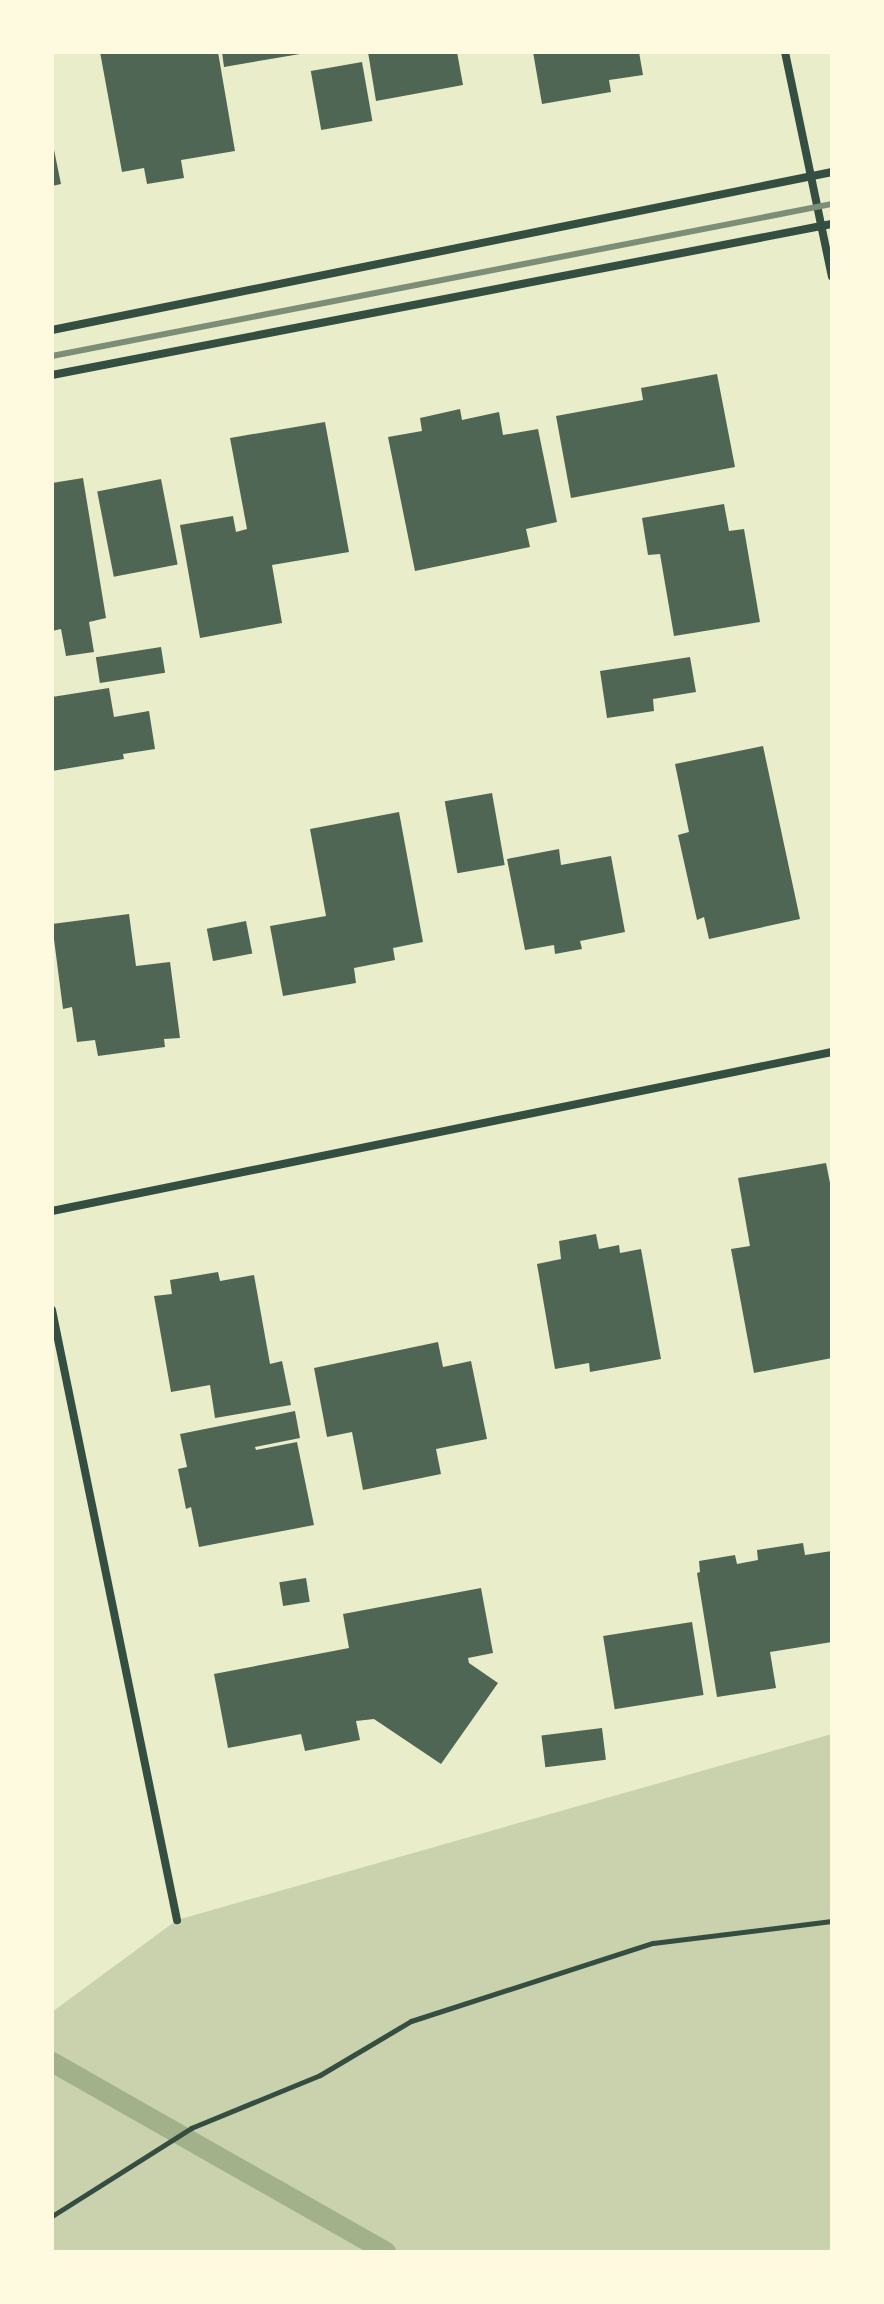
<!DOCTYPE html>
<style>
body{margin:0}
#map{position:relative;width:884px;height:2304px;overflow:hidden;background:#e9edc9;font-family:"PT Sans Narrow",sans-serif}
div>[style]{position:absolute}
.green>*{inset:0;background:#cad2ad}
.stream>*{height:20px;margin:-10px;padding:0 10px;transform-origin:10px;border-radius:10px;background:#a3b18a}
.building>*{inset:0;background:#4f6655;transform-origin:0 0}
.path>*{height:5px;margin:-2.5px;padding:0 2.5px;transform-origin:2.5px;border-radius:2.5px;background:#344e41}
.minor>*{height:8px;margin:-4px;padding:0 4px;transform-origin:4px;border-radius:4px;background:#344e41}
.rail>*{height:6px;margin:-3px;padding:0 3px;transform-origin:3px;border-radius:3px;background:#7c8e77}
span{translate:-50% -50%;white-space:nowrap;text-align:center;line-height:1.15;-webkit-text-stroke:7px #fefae0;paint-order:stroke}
.frame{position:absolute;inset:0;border:54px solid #fefae0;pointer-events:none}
</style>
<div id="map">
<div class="green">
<div style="clip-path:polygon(832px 1734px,832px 2252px,52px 2252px,52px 2012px,177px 1920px)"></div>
</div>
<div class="stream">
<div style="left:52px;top:2062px;width:384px;rotate:29.6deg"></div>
</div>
<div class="building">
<div style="clip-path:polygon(100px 52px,218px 52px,235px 151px,181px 160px,184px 178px,147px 184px,144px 168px,122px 172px)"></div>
<div style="clip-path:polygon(222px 52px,300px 52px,300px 54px,224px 67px)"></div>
<div style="clip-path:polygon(368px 52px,457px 52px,463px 85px,376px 101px)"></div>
<div style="clip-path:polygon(533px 52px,639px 52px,643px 75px,609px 80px,611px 92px,542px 104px)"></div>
<div style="left:362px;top:62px;width:60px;height:52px;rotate:80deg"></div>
<div style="clip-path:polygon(53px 145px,61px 184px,52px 186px,52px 146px)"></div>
<div style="clip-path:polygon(717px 374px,735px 467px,571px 498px,556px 416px,643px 400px,641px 388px)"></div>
<div style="clip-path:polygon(460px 409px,462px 420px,499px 412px,503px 435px,538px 429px,557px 522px,526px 529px,530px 547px,415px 571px,388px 437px,422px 431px,420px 418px)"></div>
<div style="clip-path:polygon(325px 422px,349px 552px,272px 565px,282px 623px,200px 638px,180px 525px,233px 516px,236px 532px,247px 529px,230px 438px)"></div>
<div style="clip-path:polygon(83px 478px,106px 618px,89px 622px,94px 652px,66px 656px,61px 629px,52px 631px,52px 483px)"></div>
<div style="left:161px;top:479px;width:87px;height:65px;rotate:79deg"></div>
<div style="clip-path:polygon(724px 504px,729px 531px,744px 529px,760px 622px,674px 636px,660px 554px,648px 555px,642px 518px)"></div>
<div style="left:161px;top:647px;width:26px;height:66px;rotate:81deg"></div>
<div style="clip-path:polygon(690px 657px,696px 692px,653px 699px,654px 711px,607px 718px,600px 671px)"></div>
<div style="clip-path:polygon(109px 688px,114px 717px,149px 711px,155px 749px,123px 754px,124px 759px,52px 771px,52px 697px)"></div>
<div style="clip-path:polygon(763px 746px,800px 919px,709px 939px,704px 917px,697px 920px,678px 835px,689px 832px,675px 764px)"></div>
<div style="left:492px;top:793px;width:73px;height:48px;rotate:80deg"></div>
<div style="clip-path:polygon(399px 812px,423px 942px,393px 948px,395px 960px,354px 968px,356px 983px,283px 996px,270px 926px,326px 916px,310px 829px)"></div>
<div style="clip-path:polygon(559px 849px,561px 865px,611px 856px,625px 932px,580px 941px,582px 949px,555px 954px,554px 945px,525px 950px,507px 859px)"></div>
<div style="clip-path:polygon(129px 914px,136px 966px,170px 962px,180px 1038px,164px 1039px,165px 1047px,98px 1056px,95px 1040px,77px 1042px,72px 1007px,63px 1009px,52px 924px)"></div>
<div style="left:246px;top:921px;width:33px;height:40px;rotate:79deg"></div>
<div style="clip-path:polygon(826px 1163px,832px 1193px,832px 1358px,754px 1373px,731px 1249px,750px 1246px,738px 1178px)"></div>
<div style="clip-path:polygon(596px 1234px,599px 1249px,619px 1245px,620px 1253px,641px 1249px,661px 1359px,590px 1372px,589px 1363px,555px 1369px,537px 1264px,561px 1259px,559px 1241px)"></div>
<div style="clip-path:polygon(218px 1272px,220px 1281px,254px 1275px,270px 1364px,282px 1361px,291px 1405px,215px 1418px,210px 1385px,171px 1392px,154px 1296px,172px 1294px,170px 1280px)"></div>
<div style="clip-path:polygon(438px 1342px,443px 1367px,471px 1361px,487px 1439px,436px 1449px,441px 1474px,363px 1490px,352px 1432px,327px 1437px,314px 1368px)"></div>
<div style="clip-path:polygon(295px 1411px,300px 1438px,255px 1447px,256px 1450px,297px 1442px,314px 1525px,199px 1547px,191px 1507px,186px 1509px,178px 1469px,187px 1467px,180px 1434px)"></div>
<div style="clip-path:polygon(803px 1543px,805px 1555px,832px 1551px,832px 1642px,770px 1652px,776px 1688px,717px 1697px,697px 1573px,700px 1572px,699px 1561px,735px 1555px,737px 1564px,758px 1560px,757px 1550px)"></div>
<div style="left:306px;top:1578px;width:24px;height:27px;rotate:81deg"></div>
<div style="clip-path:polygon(481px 1588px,493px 1653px,468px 1658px,469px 1663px,498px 1683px,441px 1764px,374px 1719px,356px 1721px,360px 1740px,305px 1751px,301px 1734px,228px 1748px,214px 1674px,349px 1648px,343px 1614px)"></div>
<div style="left:692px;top:1622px;width:74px;height:90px;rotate:81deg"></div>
<div style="left:602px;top:1728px;width:32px;height:61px;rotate:83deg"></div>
</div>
<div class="path">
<div style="left:52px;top:2216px;width:165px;rotate:-32.3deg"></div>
<div style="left:191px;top:2128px;width:139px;rotate:-22.3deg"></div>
<div style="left:320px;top:2075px;width:106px;rotate:-30.7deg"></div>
<div style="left:411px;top:2021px;width:254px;rotate:-17.9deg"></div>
<div style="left:653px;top:1943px;width:180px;rotate:-7deg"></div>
</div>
<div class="minor">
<div style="left:785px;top:52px;width:229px;rotate:78.2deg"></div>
<div style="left:52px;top:330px;width:796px;rotate:-11.45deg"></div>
<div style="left:52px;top:375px;width:794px;rotate:-10.96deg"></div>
<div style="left:52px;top:1211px;width:796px;rotate:-11.52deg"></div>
<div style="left:52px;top:1310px;width:623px;rotate:78.42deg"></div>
</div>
<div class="rail">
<div style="left:52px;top:356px;width:795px;rotate:-11.03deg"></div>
</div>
<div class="frame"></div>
</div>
